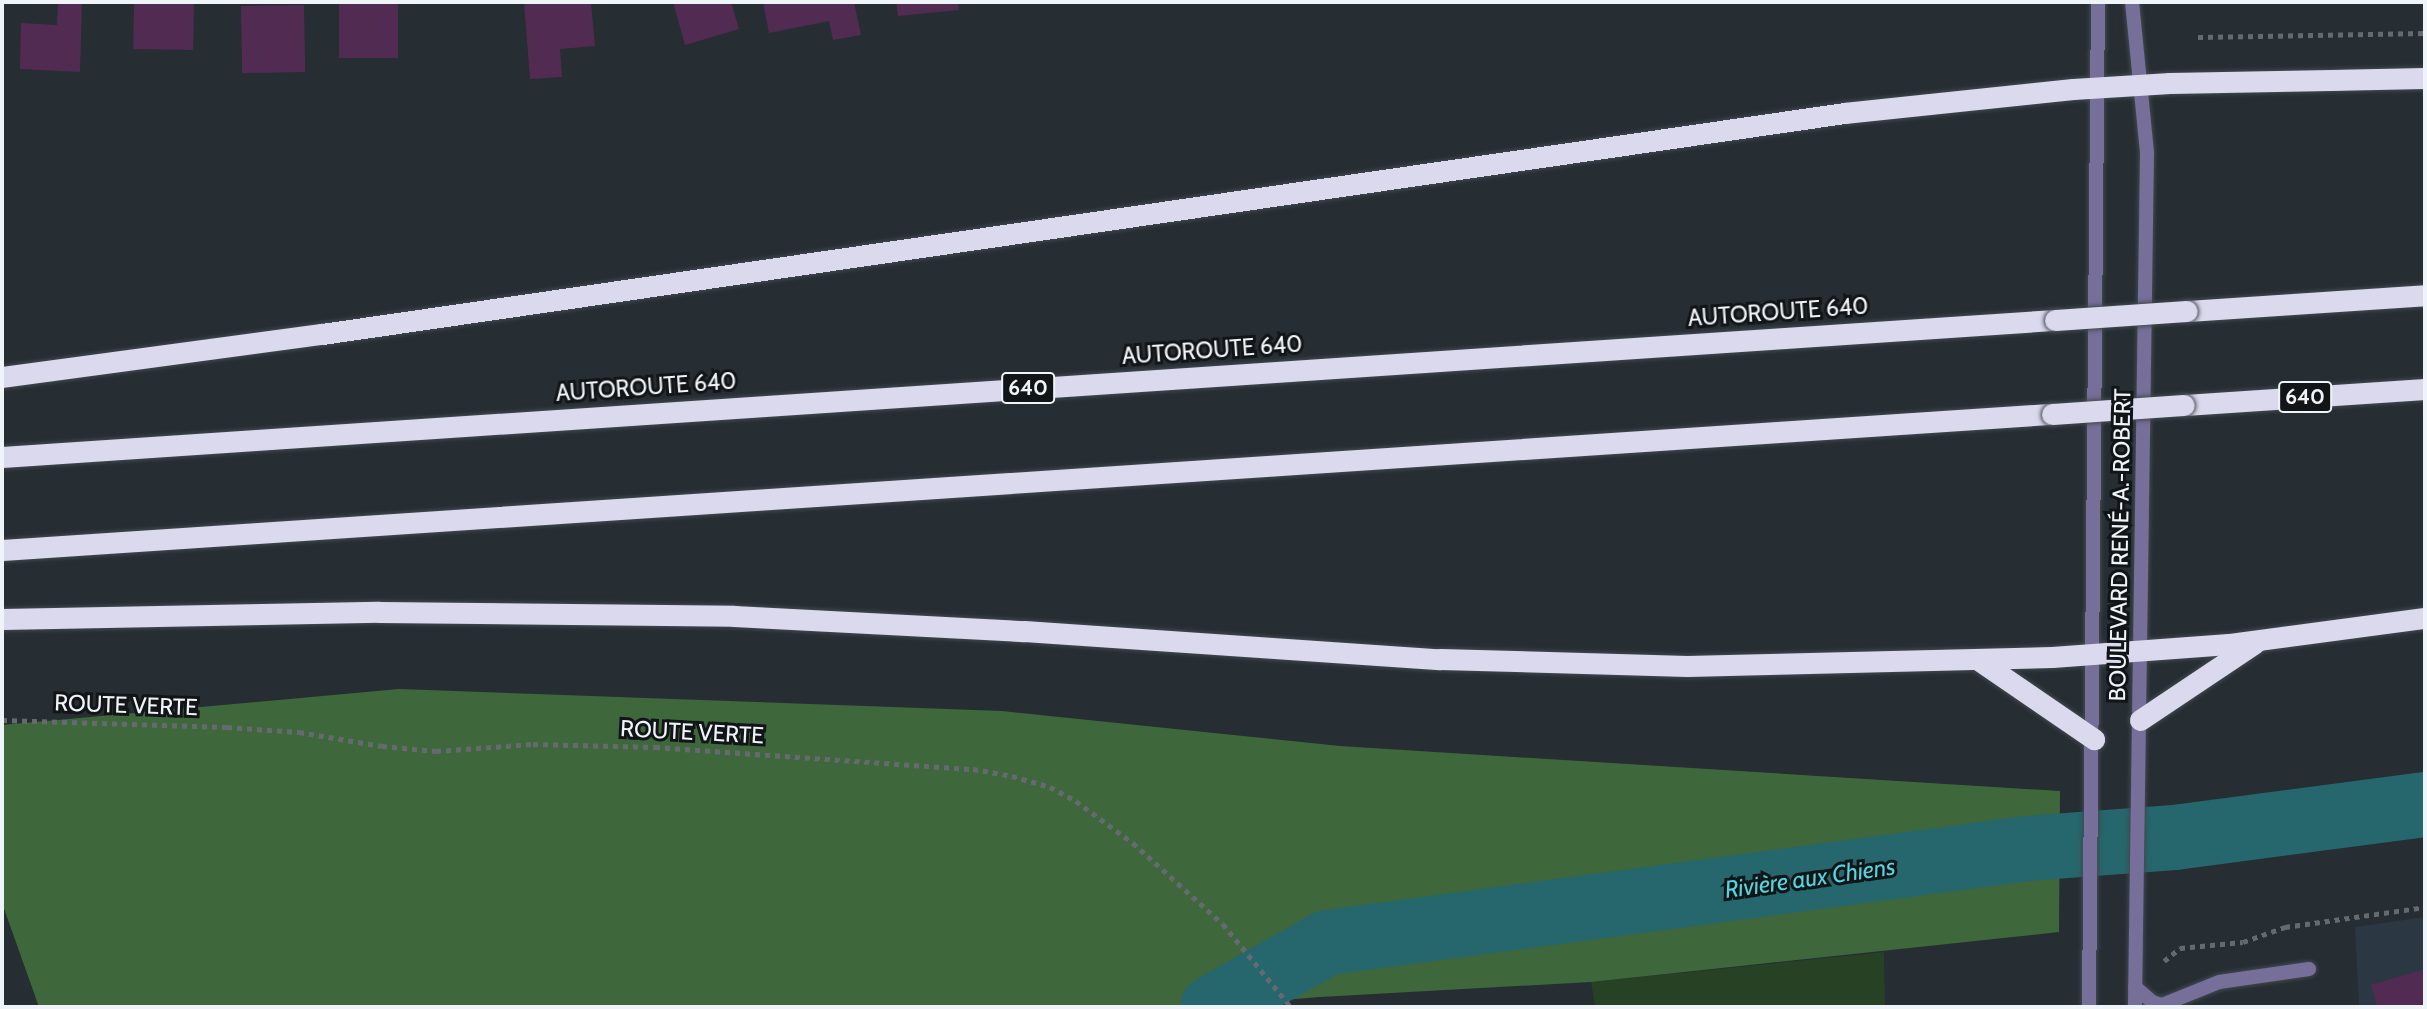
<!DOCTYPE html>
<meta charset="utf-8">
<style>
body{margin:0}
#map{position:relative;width:2427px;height:1009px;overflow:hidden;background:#262d33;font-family:Cabin,sans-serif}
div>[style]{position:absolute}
.built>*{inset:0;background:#2b3742}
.green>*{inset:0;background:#264124}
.forest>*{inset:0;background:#3f673c}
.river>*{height:65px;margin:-32.5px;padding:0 32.5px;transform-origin:32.5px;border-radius:32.5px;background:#25676c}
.building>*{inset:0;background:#522b53;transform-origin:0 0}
.path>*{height:4.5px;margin-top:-2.25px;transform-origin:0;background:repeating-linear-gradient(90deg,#646a70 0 5px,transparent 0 10px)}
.roads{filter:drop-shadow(0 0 2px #42494f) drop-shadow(0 0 2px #42494f)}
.service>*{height:14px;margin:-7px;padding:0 7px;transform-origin:7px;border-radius:7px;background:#756f99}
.tertiary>*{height:14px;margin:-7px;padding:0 7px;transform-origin:7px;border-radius:7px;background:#756f99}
.motorway>*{height:21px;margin:-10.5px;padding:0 10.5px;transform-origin:10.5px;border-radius:10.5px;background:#dbd9ee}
.bridges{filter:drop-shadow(0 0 2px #42494f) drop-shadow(0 0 2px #42494f)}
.motorway-bridge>*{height:21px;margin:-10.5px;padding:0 10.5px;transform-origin:10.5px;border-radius:10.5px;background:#dbd9ee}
span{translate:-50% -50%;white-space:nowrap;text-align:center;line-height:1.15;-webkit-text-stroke:6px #121518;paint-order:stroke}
.shield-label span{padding:2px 5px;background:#121518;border:2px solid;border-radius:5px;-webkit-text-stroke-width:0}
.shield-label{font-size:21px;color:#eff4f8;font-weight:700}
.street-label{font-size:23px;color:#eff4f8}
.water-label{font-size:24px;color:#53d4de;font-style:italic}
.frame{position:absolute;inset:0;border:4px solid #eff4f8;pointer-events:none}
</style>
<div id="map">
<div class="built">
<div style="clip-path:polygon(2425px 917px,2425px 1007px,2359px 1007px,2355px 927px)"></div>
</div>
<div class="green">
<div style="clip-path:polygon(1884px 952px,1885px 1007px,1595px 1007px,1591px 982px)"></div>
</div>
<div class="forest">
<div style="clip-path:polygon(399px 689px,1002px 711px,1340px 746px,2060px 791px,2059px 932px,1591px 982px,1320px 997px,1195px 1007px,39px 1007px,2px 903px,2px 725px)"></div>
</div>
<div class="river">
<div style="left:1212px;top:1007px;width:132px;rotate:-29.5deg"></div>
<div style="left:1327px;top:942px;width:706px;rotate:-7.65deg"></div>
<div style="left:2027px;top:848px;width:147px;rotate:-4.3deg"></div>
<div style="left:2174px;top:837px;width:253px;rotate:-7.5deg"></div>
</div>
<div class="building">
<div style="clip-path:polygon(58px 2px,82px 2px,80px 72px,20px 69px,21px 23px,57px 25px)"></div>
<div style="left:134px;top:2px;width:60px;height:47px;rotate:1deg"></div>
<div style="left:339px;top:2px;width:59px;height:56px"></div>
<div style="clip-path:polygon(524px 2px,591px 2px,595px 46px,560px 49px,562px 77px,530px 79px)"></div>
<div style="clip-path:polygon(673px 2px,731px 2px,739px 29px,685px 45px)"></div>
<div style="clip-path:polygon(763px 2px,854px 2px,861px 35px,833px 40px,829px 21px,769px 33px)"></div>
<div style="clip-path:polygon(896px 2px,958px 2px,959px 10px,898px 16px)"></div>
<div style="left:304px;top:5px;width:67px;height:63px;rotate:89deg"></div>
<div style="clip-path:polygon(2425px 969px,2425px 1007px,2377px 1007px,2371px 985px)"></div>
</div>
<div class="path">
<div style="left:2198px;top:37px;width:227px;rotate:-1deg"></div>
<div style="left:2px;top:720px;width:225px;rotate:1.8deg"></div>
<div style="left:227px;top:727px;width:72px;rotate:4deg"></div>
<div style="left:299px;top:732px;width:84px;rotate:9.6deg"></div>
<div style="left:382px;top:746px;width:54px;rotate:5.3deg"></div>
<div style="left:436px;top:751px;width:97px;rotate:-4.1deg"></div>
<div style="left:533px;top:744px;width:122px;rotate:1.4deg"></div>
<div style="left:655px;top:747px;width:319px;rotate:4deg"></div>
<div style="left:973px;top:769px;width:40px;rotate:10deg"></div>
<div style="left:1012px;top:776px;width:40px;rotate:16deg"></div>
<div style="left:1050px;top:787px;width:30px;rotate:28deg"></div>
<div style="left:1076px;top:801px;width:71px;rotate:36.4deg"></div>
<div style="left:1133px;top:843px;width:121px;rotate:42deg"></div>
<div style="left:1223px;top:924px;width:107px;rotate:50.7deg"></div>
<div style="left:2164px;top:961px;width:21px;rotate:-39deg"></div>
<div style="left:2180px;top:948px;width:63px;rotate:-5.4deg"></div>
<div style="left:2243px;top:942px;width:45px;rotate:-19.7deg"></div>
<div style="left:2285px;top:927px;width:141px;rotate:-8.1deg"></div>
</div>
<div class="roads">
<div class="service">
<div style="left:2135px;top:987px;width:23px;rotate:41deg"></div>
<div style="left:2152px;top:1002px;width:10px;rotate:17deg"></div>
<div style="left:2162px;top:1005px;width:61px;rotate:-22deg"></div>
<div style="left:2219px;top:982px;width:91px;rotate:-8.2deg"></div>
</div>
<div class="tertiary">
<div style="left:2132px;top:2px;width:152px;rotate:84.3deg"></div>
<div style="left:2147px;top:153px;width:854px;rotate:90.81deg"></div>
<div style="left:2089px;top:1007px;width:1005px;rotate:-89.49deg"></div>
</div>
<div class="motorway">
<div style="left:2187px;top:311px;width:239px;rotate:-3.8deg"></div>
<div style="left:2px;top:377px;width:323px;rotate:-7.7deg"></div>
<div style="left:322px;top:334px;width:1538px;rotate:-8.26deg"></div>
<div style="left:1844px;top:113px;width:230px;rotate:-6deg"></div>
<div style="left:2073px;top:89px;width:97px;rotate:-3.5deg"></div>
<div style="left:2170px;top:83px;width:255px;rotate:-1.1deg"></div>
<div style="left:2184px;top:405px;width:242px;rotate:-3.8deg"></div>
<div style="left:2px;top:457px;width:2058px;rotate:-3.82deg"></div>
<div style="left:2px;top:550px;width:2055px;rotate:-3.8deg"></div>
<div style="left:2px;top:619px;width:377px;rotate:-1.1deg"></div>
<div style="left:379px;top:612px;width:355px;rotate:0.6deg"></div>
<div style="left:734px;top:616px;width:290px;rotate:3deg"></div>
<div style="left:1024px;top:631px;width:417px;rotate:3.9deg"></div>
<div style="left:1440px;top:659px;width:247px;rotate:1.6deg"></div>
<div style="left:1687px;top:666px;width:365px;rotate:-1.4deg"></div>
<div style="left:2052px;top:657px;width:177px;rotate:-4.2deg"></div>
<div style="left:2229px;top:644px;width:198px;rotate:-7.6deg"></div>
<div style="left:1977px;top:659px;width:142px;rotate:34.4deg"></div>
<div style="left:2140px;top:720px;width:138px;rotate:-33.8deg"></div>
</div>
</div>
<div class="bridges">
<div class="motorway-bridge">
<div style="left:2055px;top:320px;width:132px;rotate:-3.9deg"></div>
<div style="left:2052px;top:414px;width:132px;rotate:-3.9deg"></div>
</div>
</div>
<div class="shield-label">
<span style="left:1028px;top:388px">640</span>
<span style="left:2305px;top:397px">640</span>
</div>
<div class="street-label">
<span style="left:1778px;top:312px;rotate:-4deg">AUTOROUTE 640</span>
<span style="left:1212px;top:350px;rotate:-4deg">AUTOROUTE 640</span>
<span style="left:646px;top:387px;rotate:-4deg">AUTOROUTE 640</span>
<span style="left:2120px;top:545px;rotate:-89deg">BOULEVARD RENÉ-A.-ROBERT</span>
<span style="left:126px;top:705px;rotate:2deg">ROUTE VERTE</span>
<span style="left:692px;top:732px;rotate:3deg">ROUTE VERTE</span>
</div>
<div class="water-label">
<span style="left:1810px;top:878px;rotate:-8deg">Rivière aux Chiens</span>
</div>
<div class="frame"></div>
</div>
